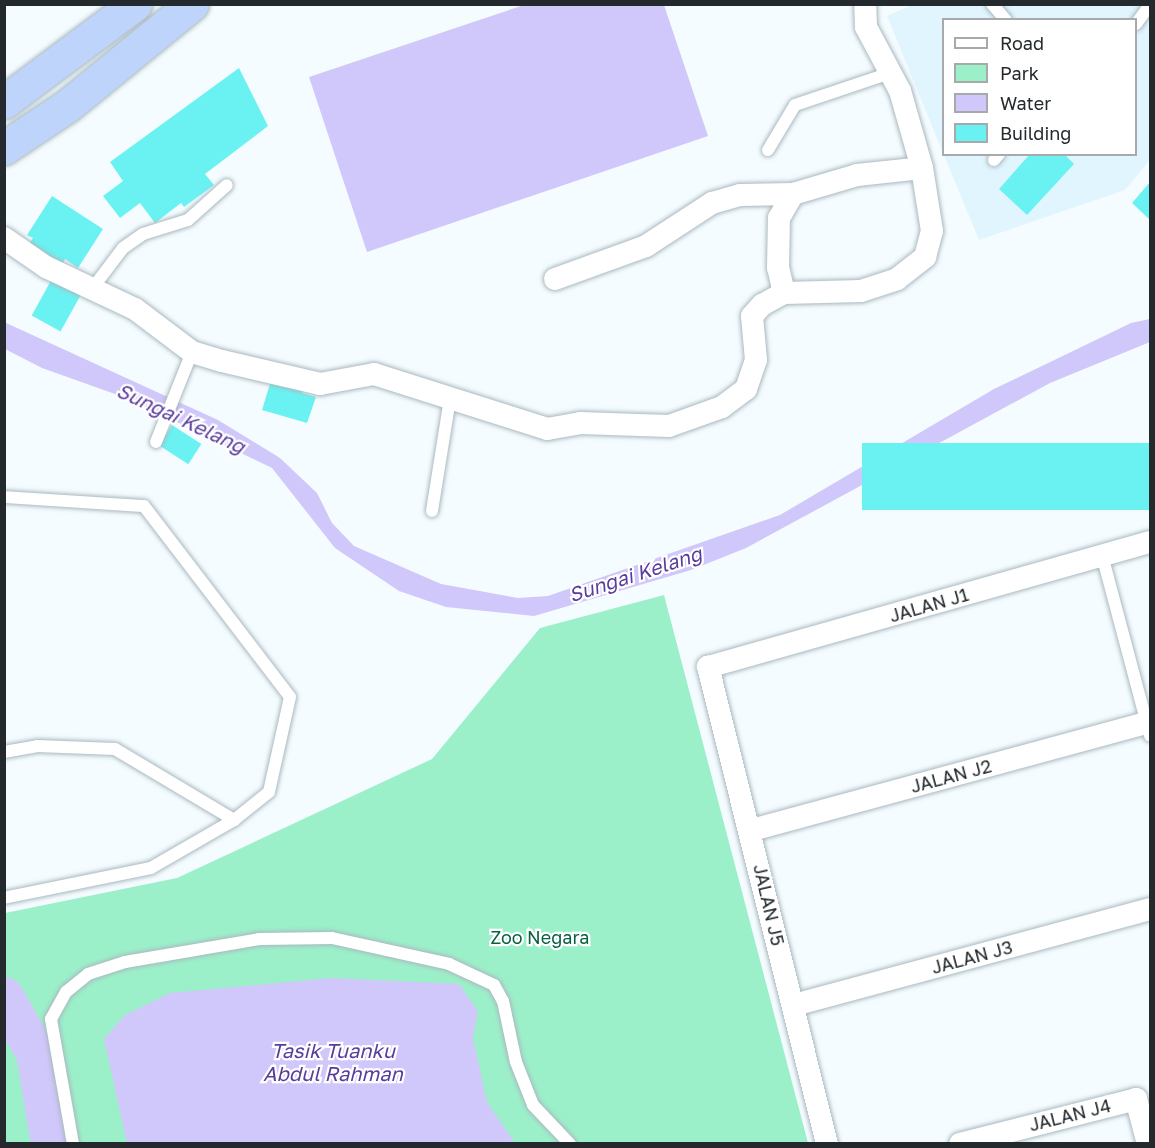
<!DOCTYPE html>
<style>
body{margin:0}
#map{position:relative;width:1155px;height:1148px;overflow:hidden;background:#f5fcff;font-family:"Golos Text",sans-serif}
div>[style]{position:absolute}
.built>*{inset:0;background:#e1f5fe}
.green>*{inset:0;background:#9cf0c9}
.water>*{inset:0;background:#d0c7fa}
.river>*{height:40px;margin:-20px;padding:0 20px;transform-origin:20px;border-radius:20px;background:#d0c7fa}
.building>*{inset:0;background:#6af2f2;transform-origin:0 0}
.roads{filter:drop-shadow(0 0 2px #a9b9c0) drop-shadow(0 0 2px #a9b9c0)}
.lane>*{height:12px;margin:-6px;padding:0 6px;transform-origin:6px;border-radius:6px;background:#fff}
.street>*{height:22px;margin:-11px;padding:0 11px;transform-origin:11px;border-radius:11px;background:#fff}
.highway>*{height:33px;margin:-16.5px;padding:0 16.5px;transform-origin:16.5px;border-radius:16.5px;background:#bed4fa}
span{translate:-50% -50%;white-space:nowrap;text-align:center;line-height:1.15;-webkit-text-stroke:4.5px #fff;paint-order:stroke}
.street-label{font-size:18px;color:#23292c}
.park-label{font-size:18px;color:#0a5f42}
.water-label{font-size:20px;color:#593d9c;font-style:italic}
.frame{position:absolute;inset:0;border:6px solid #23292c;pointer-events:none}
.legend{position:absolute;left:942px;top:18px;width:195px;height:138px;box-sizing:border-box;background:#fff;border:2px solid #a7a9ab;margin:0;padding:8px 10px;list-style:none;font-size:18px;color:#23292c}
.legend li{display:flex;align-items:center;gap:12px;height:30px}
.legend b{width:30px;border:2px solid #a7a9ab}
</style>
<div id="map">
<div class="built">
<div style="clip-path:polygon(914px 4px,1150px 5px,1150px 160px,1125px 190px,979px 240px,944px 155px,1136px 154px,1136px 20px,944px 20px,943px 153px,887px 16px)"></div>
</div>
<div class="green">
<div style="clip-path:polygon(664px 595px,808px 1143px,5px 1144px,5px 913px,177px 878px,432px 759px,540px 628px)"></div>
</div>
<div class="water">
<div style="clip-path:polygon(524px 5px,664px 5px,708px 136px,367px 252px,309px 77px)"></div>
<div style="clip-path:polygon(1150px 319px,1150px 342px,1050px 383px,746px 548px,691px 570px,534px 616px,446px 607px,399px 591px,335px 548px,272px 468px,129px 399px,42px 368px,5px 349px,4px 322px,218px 420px,280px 458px,317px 493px,332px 523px,354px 546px,441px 584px,518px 598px,548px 596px,780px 515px,994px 389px,1131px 323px)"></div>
<div style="clip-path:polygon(330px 978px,459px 984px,478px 1011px,473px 1038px,487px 1102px,515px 1143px,127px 1143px,104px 1039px,125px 1015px,170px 993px)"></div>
</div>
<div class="river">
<div style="left:4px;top:997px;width:64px;rotate:60.3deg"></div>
<div style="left:36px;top:1053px;width:92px;rotate:80.6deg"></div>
</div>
<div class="building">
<div style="clip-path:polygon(239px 68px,268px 126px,205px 174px,214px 185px,184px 207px,181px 203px,155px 223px,140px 203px,120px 218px,103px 196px,123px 181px,110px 162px)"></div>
<div style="clip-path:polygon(1030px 154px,1064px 154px,1074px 164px,1027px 215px,999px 189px)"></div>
<div style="clip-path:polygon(1150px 182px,1150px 220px,1132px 203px)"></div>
<div style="clip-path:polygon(52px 196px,103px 229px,78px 268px,65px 259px,62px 265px,29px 244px,33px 238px,27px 235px)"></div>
<div style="left:53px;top:277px;width:33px;height:44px;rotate:29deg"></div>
<div style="clip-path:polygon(272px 377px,304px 386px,302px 393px,316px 397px,307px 423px,262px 410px)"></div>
<div style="left:172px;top:425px;width:35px;height:24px;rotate:33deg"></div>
<div style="left:1150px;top:443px;width:67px;height:288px;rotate:90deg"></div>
</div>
<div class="roads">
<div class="lane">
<div style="left:992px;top:4px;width:21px;rotate:49deg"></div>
<div style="left:1136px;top:24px;width:24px;rotate:-54deg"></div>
<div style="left:768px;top:150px;width:52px;rotate:-59deg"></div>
<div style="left:795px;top:105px;width:100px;rotate:-18.6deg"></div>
<div style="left:994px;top:160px;width:8px;rotate:-50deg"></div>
<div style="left:92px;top:289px;width:51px;rotate:-52.9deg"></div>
<div style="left:123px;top:248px;width:24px;rotate:-35deg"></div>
<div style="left:143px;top:234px;width:47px;rotate:-17.3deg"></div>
<div style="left:188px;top:220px;width:52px;rotate:-41.9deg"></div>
<div style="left:156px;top:442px;width:97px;rotate:-68.2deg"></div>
<div style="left:4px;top:497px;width:140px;rotate:3.7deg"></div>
<div style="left:144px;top:506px;width:240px;rotate:52.6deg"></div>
<div style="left:290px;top:697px;width:97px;rotate:102.5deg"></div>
<div style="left:269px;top:792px;width:45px;rotate:141.3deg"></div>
<div style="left:234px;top:820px;width:96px;rotate:150deg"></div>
<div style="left:151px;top:868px;width:150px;rotate:168.5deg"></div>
<div style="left:432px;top:511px;width:114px;rotate:-80.9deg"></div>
<div style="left:1102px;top:555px;width:187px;rotate:75.1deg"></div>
<div style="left:4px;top:752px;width:34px;rotate:-10deg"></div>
<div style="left:37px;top:746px;width:78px;rotate:2.2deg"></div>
<div style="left:115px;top:749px;width:139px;rotate:30.8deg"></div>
<div style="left:73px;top:1144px;width:127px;rotate:-100deg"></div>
<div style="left:51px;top:1019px;width:31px;rotate:-61deg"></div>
<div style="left:66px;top:992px;width:28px;rotate:-39deg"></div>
<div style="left:88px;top:974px;width:39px;rotate:-18deg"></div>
<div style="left:125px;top:962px;width:136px;rotate:-9.7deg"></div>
<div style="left:259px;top:939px;width:73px;rotate:-0.8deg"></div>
<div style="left:332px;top:938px;width:120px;rotate:12.5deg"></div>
<div style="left:449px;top:964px;width:50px;rotate:25deg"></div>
<div style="left:494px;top:985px;width:18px;rotate:61deg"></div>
<div style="left:503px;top:1001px;width:62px;rotate:78deg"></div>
<div style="left:516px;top:1062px;width:46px;rotate:68.4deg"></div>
<div style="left:533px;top:1105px;width:54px;rotate:46.5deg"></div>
</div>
<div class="street">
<div style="left:4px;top:238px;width:51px;rotate:34.6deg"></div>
<div style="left:46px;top:267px;width:98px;rotate:25.3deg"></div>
<div style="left:135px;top:309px;width:71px;rotate:37deg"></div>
<div style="left:192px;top:352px;width:31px;rotate:17deg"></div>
<div style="left:222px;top:361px;width:101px;rotate:13.2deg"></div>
<div style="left:320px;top:384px;width:55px;rotate:-10.5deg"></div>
<div style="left:374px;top:374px;width:182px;rotate:17.6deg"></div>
<div style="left:547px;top:429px;width:34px;rotate:-10deg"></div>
<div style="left:580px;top:423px;width:89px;rotate:1.9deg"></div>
<div style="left:669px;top:426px;width:56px;rotate:-19.7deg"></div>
<div style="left:722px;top:407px;width:30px;rotate:-37deg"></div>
<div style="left:746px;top:389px;width:31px;rotate:-71deg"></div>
<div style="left:756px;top:360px;width:44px;rotate:-95.2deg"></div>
<div style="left:752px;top:316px;width:15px;rotate:-48deg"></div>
<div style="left:762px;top:305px;width:25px;rotate:-29deg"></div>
<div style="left:784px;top:293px;width:77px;rotate:-1.5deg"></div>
<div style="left:861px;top:291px;width:38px;rotate:-18deg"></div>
<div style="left:897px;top:279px;width:36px;rotate:-38deg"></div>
<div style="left:925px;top:257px;width:27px;rotate:-75deg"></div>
<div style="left:932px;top:231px;width:64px;rotate:-99deg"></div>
<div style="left:922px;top:168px;width:80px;rotate:-105.9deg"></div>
<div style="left:900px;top:91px;width:72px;rotate:-118deg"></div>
<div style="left:866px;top:27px;width:23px;rotate:-92deg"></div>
<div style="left:555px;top:279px;width:97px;rotate:-19.9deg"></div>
<div style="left:646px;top:246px;width:79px;rotate:-33.1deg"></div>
<div style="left:712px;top:203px;width:29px;rotate:-16deg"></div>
<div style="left:740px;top:195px;width:53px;rotate:-1.1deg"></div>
<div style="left:784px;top:293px;width:26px;rotate:-103deg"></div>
<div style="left:778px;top:268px;width:50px;rotate:-88.9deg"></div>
<div style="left:779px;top:218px;width:28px;rotate:-60deg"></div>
<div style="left:793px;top:194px;width:67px;rotate:-16.5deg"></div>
<div style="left:857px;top:175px;width:65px;rotate:-6.1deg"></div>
<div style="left:752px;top:830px;width:412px;rotate:-15.2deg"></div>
<div style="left:794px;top:1005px;width:369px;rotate:-15.1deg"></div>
<div style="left:827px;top:1144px;width:492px;rotate:-104deg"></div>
<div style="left:708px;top:667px;width:459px;rotate:-15.8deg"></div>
<div style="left:960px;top:1144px;width:182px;rotate:-14.3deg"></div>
<div style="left:1136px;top:1099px;width:47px;rotate:75.1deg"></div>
</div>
<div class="highway">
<div style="left:4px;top:102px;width:164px;rotate:-36.8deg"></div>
<div style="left:4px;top:148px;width:76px;rotate:-33.7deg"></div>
<div style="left:67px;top:106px;width:161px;rotate:-39.2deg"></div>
</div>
</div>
<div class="street-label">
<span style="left:929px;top:605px;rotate:-16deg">JALAN J1</span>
<span style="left:951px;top:776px;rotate:-15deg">JALAN J2</span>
<span style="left:769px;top:905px;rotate:77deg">JALAN J5</span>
<span style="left:972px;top:957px;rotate:-15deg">JALAN J3</span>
<span style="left:1070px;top:1115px;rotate:-14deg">JALAN J4</span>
</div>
<div class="park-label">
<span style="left:540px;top:937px">Zoo Negara</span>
</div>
<div class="water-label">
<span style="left:181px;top:418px;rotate:25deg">Sungai Kelang</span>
<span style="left:635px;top:574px;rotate:-18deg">Sungai Kelang</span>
<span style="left:333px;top:1062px">Tasik Tuanku<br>Abdul Rahman</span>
</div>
<div class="frame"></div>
<ul class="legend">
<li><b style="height:8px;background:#fff"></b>Road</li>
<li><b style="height:16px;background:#9cf0c9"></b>Park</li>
<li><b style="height:16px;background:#d0c7fa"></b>Water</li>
<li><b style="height:16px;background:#6af2f2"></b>Building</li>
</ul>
</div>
